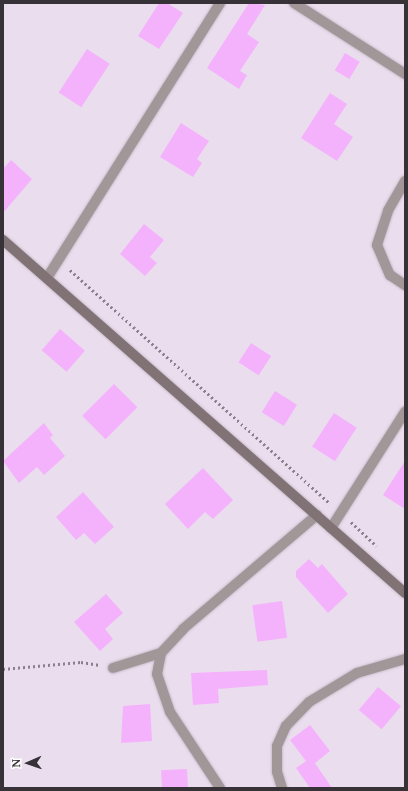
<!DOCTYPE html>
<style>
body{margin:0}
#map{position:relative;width:408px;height:791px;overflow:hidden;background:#eadded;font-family:"Noto Serif",serif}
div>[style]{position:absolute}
.building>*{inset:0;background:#f5b2fc;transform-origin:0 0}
.path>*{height:2.5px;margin-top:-1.25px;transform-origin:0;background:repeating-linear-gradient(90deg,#8a818c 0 2px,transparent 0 5px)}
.roads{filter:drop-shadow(0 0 1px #c6bbc9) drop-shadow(0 0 1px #c6bbc9)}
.lane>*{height:10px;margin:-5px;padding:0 5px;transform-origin:5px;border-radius:5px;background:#a19798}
.street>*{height:10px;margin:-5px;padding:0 5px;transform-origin:5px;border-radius:5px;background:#a19798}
.secondary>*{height:10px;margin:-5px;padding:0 5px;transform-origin:5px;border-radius:5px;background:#817375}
span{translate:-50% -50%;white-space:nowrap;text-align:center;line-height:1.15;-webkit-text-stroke:3px #fff;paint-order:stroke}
.frame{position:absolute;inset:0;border:4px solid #373238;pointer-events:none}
.north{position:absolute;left:8px;top:743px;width:40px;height:40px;-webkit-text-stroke:3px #fff;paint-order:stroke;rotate:268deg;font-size:11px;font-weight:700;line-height:16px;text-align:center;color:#373238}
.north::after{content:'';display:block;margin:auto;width:14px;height:18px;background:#373238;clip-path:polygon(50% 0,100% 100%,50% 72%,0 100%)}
</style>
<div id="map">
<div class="building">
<div style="clip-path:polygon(159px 3px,167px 3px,183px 13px,159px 49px,138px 36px)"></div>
<div style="clip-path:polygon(249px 3px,265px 5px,247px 34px,259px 42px,240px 71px,247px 75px,239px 89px,207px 68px)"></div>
<div style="left:87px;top:49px;width:27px;height:52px;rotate:33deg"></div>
<div style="left:345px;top:53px;width:17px;height:20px;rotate:31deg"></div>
<div style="clip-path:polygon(330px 93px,347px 104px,334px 124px,353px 137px,337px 161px,301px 138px)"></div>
<div style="clip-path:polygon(181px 123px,209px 141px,197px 159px,202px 163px,193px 177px,160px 157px)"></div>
<div style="clip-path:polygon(11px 160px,32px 179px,3px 213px,3px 169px)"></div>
<div style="clip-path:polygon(144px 224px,164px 240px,150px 257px,157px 263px,145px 276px,120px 254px)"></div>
<div style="left:60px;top:329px;width:33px;height:28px;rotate:41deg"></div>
<div style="left:251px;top:343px;width:24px;height:23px;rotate:33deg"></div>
<div style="left:114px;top:384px;width:33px;height:45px;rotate:45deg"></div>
<div style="left:275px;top:391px;width:26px;height:25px;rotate:32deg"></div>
<div style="left:334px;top:413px;width:27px;height:40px;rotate:33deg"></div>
<div style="clip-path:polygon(44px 423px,53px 435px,50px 438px,65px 456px,44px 475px,37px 467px,19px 483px,3px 461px)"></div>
<div style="clip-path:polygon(405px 461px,405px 509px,383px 495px)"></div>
<div style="clip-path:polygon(203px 468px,233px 500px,213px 519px,205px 512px,188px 529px,165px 504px)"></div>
<div style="clip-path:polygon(83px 492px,114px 527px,95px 544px,84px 533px,76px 540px,56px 517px)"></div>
<div style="clip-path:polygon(309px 559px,318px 568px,322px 564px,348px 594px,328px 613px,296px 577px,296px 571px)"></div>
<div style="clip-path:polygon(106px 594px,123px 613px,105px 629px,113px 639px,100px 651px,74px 622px)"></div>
<div style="left:282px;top:601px;width:37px;height:30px;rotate:82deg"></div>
<div style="clip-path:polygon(267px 670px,268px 685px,218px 689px,219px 703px,193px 705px,191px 673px)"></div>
<div style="left:378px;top:687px;width:30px;height:30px;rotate:40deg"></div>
<div style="clip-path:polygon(150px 704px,152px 741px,121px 743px,123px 706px)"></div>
<div style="clip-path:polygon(310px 725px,330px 751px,315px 763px,332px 788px,310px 788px,296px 768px,306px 761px,290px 740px)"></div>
<div style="left:187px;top:769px;width:19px;height:26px;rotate:87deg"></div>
</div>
<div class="path">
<div style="left:70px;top:270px;width:349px;rotate:41.9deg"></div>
<div style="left:351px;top:522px;width:35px;rotate:43deg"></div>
<div style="left:3px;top:669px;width:78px;rotate:-5.1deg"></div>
<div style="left:81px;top:662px;width:19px;rotate:9deg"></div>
</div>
<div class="roads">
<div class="lane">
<div style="left:113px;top:668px;width:50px;rotate:-17.4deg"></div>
</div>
<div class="street">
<div style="left:294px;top:3px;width:132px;rotate:32.6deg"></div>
<div style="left:405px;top:181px;width:34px;rotate:120deg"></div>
<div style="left:388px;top:211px;width:36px;rotate:108deg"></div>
<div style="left:377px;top:245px;width:33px;rotate:67deg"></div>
<div style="left:390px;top:275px;width:18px;rotate:34deg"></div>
<div style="left:47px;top:278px;width:325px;rotate:-57.8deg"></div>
<div style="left:331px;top:528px;width:138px;rotate:-57.5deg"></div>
<div style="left:220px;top:788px;width:91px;rotate:-123.3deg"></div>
<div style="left:170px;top:712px;width:40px;rotate:-108.9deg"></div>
<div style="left:157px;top:674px;width:21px;rotate:-79deg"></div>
<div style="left:161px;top:653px;width:33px;rotate:-47deg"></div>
<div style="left:183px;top:629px;width:176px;rotate:-40.4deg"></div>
<div style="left:282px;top:788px;width:17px;rotate:-107deg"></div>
<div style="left:277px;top:772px;width:26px;rotate:-90deg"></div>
<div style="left:277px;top:746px;width:22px;rotate:-66deg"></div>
<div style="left:286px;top:726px;width:33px;rotate:-46deg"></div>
<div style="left:309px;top:702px;width:56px;rotate:-31.1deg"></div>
<div style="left:357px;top:673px;width:50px;rotate:-16.3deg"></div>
</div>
<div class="secondary">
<div style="left:3px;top:240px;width:535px;rotate:41.29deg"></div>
</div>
</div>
<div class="frame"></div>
<div class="north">N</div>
</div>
